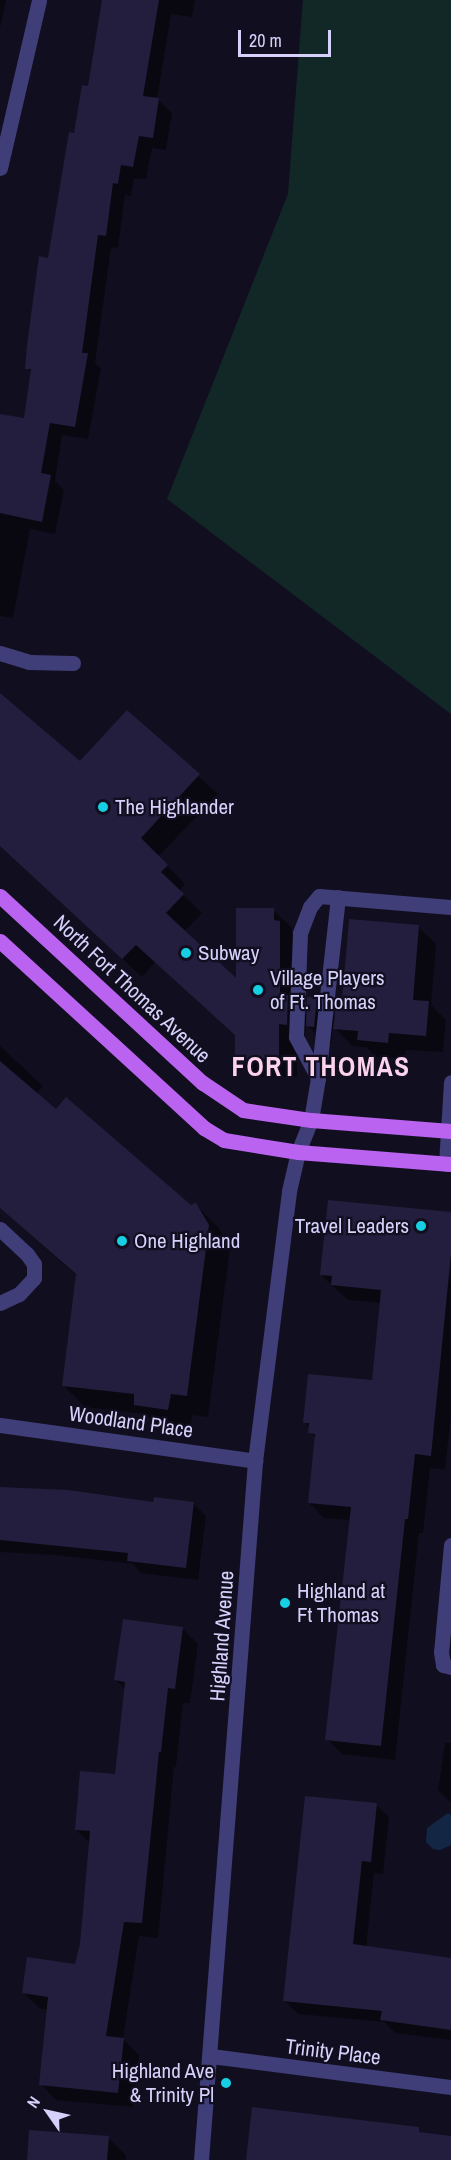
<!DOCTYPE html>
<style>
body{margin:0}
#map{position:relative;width:451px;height:2160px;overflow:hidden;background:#110f1f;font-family:"Archivo Narrow",sans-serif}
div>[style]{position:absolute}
.green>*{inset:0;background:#122827}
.water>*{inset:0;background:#132744}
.shadow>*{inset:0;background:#0007}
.building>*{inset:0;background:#231d3e}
.minor>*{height:15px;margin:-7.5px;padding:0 7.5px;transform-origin:7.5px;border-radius:7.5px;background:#403e79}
.major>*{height:15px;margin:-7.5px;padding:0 7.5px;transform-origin:7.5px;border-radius:7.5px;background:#ba63f0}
.dots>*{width:16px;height:16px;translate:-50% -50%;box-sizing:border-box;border:3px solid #110f1f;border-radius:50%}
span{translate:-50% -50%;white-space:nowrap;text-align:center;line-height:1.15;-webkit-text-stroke:4.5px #110f1f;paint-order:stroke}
.poi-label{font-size:21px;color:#d6d1fb}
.left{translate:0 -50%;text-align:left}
.right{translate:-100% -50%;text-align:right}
.street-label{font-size:21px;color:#d6d1fb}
.district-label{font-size:27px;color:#fbd3ec;font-weight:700;letter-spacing:1.5px}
.north{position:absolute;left:18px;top:2082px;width:60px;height:60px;-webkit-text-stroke:4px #110f1f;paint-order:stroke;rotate:304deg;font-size:16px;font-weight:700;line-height:24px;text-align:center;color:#d6d1fb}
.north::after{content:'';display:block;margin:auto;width:21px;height:27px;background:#d6d1fb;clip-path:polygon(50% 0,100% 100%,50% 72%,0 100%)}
.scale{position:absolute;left:238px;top:30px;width:93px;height:27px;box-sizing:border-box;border:3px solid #d6d1fb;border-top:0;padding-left:8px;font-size:18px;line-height:21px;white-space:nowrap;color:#d6d1fb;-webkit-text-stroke:4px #110f1f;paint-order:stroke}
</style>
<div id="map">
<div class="green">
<div style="clip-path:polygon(303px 0,451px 0,451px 714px,167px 499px,288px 194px)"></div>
</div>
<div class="water">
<div style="clip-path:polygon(448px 1813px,451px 1815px,451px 1845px,440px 1850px,433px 1849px,426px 1842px,427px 1828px)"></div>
</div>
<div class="shadow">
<div style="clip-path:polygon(0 0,6px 0,0 28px)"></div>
<div style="clip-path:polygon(114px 0,195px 0,192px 17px,171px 14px,157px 99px,172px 113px,166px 150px,152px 148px,146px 179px,134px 178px,131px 196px,125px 195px,118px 248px,111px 247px,95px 363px,101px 368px,88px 439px,62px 435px,55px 481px,64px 490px,55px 534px,30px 529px,13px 618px,0 616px,0 415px,26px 419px,32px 373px,27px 368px,75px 135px)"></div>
<div style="clip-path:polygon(0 695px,80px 763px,127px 712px,218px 794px,158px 857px,185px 884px,179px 891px,202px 913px,184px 932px,237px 982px,273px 910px,292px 928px,292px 934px,298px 941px,298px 1007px,308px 1017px,316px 999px,336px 1018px,344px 1001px,418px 927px,436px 944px,431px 1005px,446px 1020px,443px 1052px,406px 1050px,405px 1059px,376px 1057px,366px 1047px,352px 1046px,333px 1026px,331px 1044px,325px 1043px,306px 1024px,305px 1043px,297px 1042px,297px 1077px,255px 1077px,237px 1059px,237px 1036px,155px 962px,142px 977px,0 844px)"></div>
<div style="clip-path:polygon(0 1046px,43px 1086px,36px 1094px,56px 1111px,190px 1207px,196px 1205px,218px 1227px,230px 1248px,208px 1417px,192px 1415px,190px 1431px,158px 1426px,145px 1414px,85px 1407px,63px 1385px,77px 1276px,0 1208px)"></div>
<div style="clip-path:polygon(451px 1214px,451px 1414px,445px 1470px,430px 1468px,423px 1533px,419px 1533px,395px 1760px,342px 1754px,327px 1739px,351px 1520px,324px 1518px,309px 1503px,316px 1439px,305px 1422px,373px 1381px,381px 1303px,348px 1300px,321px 1275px)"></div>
<div style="clip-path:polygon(0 1488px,154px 1503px,194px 1504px,206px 1516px,198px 1580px,141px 1573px,133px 1564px,55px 1555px,0 1552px)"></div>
<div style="clip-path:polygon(183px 1629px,198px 1644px,190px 1703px,183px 1703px,176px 1767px,174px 1767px,158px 1938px,139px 1936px,123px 2039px,139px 2055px,133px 2107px,56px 2100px,41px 2084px,49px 2010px,39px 2008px,23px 1992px,76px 1966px,81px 1944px,91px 1844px,76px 1830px,116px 1776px,126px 1690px,116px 1680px)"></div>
<div style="clip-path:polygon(445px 1743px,451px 1743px,451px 1803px,438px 1790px)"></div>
<div style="clip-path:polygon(376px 1805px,389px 1817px,383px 1874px,374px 1873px,366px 1948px,451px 1968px,451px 2040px,395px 2033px,384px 2022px,298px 2014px,285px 2001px)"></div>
<div style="clip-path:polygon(108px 2138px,126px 2155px,126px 2160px,28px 2160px)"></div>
</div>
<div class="building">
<div style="clip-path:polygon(102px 0,159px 0,143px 96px,159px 98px,153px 138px,139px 136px,133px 167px,121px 165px,118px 184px,113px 183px,106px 236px,98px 235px,82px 353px,88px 353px,75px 427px,50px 423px,41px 473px,51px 475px,42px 522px,0 513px,0 414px,24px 418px,31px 369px,25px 369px,27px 345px,39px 256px,48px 258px,69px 132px,74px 133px,82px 85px,88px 86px)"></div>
<div style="clip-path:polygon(0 693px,80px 761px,127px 710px,200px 774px,141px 838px,168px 865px,161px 872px,184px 894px,166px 913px,236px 978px,236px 908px,274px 908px,274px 920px,280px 921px,280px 994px,288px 995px,287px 1025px,279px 1024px,279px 1059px,235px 1059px,235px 1035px,136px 945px,122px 959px,0 846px)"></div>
<div style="clip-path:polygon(349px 919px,419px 925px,413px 1000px,429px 1001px,426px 1036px,389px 1033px,388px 1043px,357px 1040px,358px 1031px,333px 1029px,337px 999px,342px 1000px)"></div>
<div style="clip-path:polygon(307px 997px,317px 998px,314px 1027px,306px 1026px)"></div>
<div style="clip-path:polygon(0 1061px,56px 1109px,66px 1097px,191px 1205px,196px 1203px,209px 1225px,187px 1396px,171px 1394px,168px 1410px,134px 1405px,134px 1394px,62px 1386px,76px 1274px,0 1208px)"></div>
<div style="clip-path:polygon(328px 1200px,451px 1212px,451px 1254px,431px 1456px,415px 1454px,408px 1519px,405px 1519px,381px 1746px,325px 1740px,351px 1507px,308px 1503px,315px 1434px,308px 1433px,309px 1423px,303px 1423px,308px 1374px,372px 1380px,381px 1290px,331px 1285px,332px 1276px,320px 1275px)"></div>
<div style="clip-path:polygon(0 1487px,68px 1490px,153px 1502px,154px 1497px,194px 1502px,186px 1568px,127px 1561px,128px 1553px,0 1540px)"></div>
<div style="clip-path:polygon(123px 1619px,183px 1627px,175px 1689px,168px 1688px,161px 1752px,159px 1752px,142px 1923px,124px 1922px,106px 2036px,124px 2038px,118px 2093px,39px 2085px,48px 1997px,22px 1993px,27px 1957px,75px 1964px,80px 1944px,90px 1831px,75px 1830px,80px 1771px,115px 1774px,125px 1682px,114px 1680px)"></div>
<div style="clip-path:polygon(305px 1796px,377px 1803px,371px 1862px,362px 1861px,353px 1944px,451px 1958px,451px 2030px,380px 2020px,382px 2011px,283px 2001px)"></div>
<div style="clip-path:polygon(252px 2107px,419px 2127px,419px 2132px,451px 2136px,451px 2160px,246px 2160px)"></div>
<div style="clip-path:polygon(29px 2130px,109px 2136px,107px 2160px,27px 2160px)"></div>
</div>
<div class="minor">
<div style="left:0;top:168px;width:172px;rotate:-76.9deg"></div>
<div style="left:0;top:653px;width:30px;rotate:17deg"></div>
<div style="left:29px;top:662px;width:44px;rotate:1.3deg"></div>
<div style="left:318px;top:1078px;width:182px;rotate:-83.7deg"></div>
<div style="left:446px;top:1164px;width:82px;rotate:-86.5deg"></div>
<div style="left:0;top:1229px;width:37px;rotate:43deg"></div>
<div style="left:27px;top:1254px;width:12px;rotate:55deg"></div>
<div style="left:34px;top:1264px;width:14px;rotate:90deg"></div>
<div style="left:34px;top:1278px;width:22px;rotate:133deg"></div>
<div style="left:19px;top:1294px;width:21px;rotate:155deg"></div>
<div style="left:0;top:1425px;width:258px;rotate:8deg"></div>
<div style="left:451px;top:1545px;width:107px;rotate:95.3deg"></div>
<div style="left:441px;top:1652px;width:13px;rotate:81deg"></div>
<div style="left:443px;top:1665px;width:8px;rotate:14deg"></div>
<div style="left:211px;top:2056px;width:242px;rotate:7.4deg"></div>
<div style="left:201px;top:2160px;width:701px;rotate:-85.58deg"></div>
<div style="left:255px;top:1461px;width:272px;rotate:-82.8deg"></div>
<div style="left:289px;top:1191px;width:40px;rotate:-77deg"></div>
<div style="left:298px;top:1152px;width:35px;rotate:-68deg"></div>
<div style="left:311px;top:1120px;width:43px;rotate:-80.5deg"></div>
<div style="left:318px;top:1078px;width:47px;rotate:-118.2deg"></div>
<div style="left:296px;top:1037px;width:104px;rotate:-87.8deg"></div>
<div style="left:300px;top:933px;width:28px;rotate:-69deg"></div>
<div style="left:310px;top:907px;width:14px;rotate:-51deg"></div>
<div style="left:319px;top:896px;width:132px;rotate:4.8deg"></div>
</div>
<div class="major">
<div style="left:0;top:896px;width:276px;rotate:42.7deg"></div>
<div style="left:203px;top:1083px;width:48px;rotate:34deg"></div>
<div style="left:243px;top:1110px;width:69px;rotate:8.4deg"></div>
<div style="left:311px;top:1120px;width:140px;rotate:4.5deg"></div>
<div style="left:0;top:941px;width:277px;rotate:42.5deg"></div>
<div style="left:204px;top:1128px;width:23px;rotate:31deg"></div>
<div style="left:224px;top:1140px;width:75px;rotate:9.2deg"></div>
<div style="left:298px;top:1152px;width:153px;rotate:4.5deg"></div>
</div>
<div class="dots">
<div style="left:103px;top:807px;background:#16cfe2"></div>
<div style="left:186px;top:953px;background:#16cfe2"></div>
<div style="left:258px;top:990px;background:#16cfe2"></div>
<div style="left:421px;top:1226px;background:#16cfe2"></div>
<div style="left:122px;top:1241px;background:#16cfe2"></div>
<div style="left:285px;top:1603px;background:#16cfe2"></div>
<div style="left:226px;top:2083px;background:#16cfe2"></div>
</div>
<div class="poi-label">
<span class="left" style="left:115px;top:807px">The Highlander</span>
<span class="left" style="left:198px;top:953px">Subway</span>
<span class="left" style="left:270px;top:990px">Village Players<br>of Ft. Thomas</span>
<span class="right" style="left:409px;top:1226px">Travel Leaders</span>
<span class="left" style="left:134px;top:1241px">One Highland</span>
<span class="left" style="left:297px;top:1603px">Highland at<br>Ft Thomas</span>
<span class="right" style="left:214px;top:2083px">Highland Ave<br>&amp; Trinity Pl</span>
</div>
<div class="street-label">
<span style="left:132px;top:989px;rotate:43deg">North Fort Thomas Avenue</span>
<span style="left:131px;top:1422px;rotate:8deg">Woodland Place</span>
<span style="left:222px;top:1636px;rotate:-86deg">Highland Avenue</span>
<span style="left:333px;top:2052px;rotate:7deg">Trinity Place</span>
</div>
<div class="district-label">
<span style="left:321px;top:1067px">FORT THOMAS</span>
</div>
<div class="north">N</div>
<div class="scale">20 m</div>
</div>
